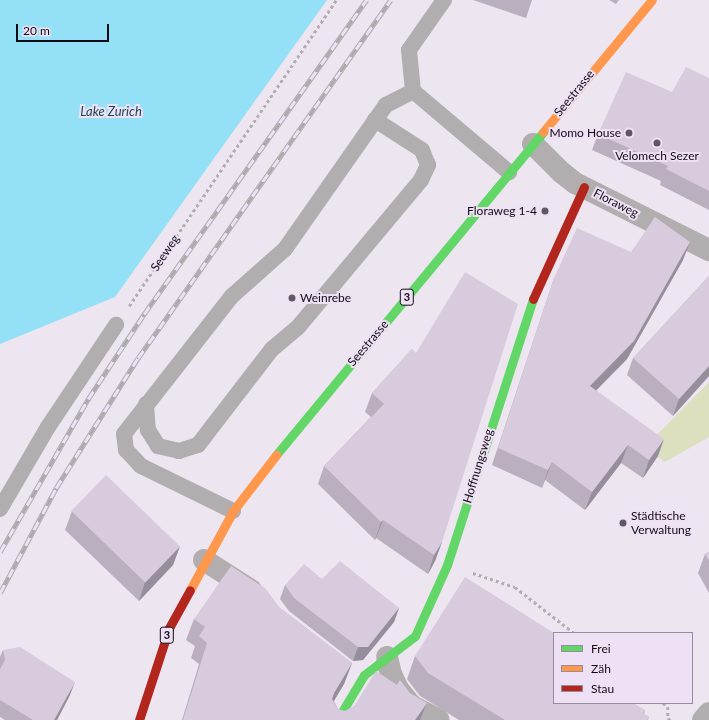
<!DOCTYPE html>
<meta charset="utf-8">
<style>
body{margin:0}
#map{position:relative;width:709px;height:720px;overflow:hidden;background:#ede6f1;font-family:Lato,sans-serif}
div>[style]{position:absolute}
.green>*{inset:0;background:#dce0be}
.water>*{inset:0;background:#94e0f6}
.path>*{height:2.5px;margin-top:-1.25px;transform-origin:0;background:repeating-linear-gradient(90deg,#b2aeb1 0 3px,transparent 0 6px)}
.lane>*{height:16px;margin:-8px;padding:0 8px;transform-origin:8px;border-radius:8px;background:#b2adaf}
.street>*{height:22px;margin:-11px;padding:0 11px;transform-origin:11px;border-radius:11px;background:#b2adaf}
.fast>*{height:9px;margin:-4.5px;padding:0 4.5px;transform-origin:4.5px;border-radius:4.5px;background:#63d668}
.slow>*{height:9px;margin:-4.5px;padding:0 4.5px;transform-origin:4.5px;border-radius:4.5px;background:#ff974d}
.jam>*{height:9px;margin:-4.5px;padding:0 4.5px;transform-origin:4.5px;border-radius:4.5px;background:#b3261e}
.rail>*{height:4.5px;margin-top:-2.25px;transform-origin:0;background:repeating-linear-gradient(90deg,#efe1f5 0 9px,#adaaae 0 18px);box-sizing:border-box;border-block:1px solid #adaaae}
.wall>*{inset:0;background:#baafbf}
.shaded-wall>*{inset:0;background:#978e9b}
.building>*{inset:0;background:#d8cbde;transform-origin:0 0}
.dots>*{width:11px;height:11px;translate:-50% -50%;box-sizing:border-box;border:2px solid #efe1f5;border-radius:50%}
span{translate:-50% -50%;white-space:nowrap;text-align:center;line-height:1.15;-webkit-text-stroke:4px #efe1f5;paint-order:stroke}
.shield-label span{padding:1px 3px;background:#efe1f5;border:1px solid;border-radius:3px;-webkit-text-stroke-width:0}
.shield-label{font-size:11px;color:#110c13;font-weight:700}
.street-label{font-size:12px;color:#110c13}
.poi-label{font-size:12px;color:#110c13}
.right{translate:-100% -50%;text-align:right}
.left{translate:0 -50%;text-align:left}
.water-label{font-size:13px;color:#154853;font-style:italic}
.legend{position:absolute;left:553px;top:632px;width:140px;height:72px;box-sizing:border-box;background:#efe1f5;border:1px solid #968c9b;margin:0;padding:5px 7px;list-style:none;font-size:12px;color:#110c13}
.legend li{display:flex;align-items:center;gap:8px;height:20px}
.legend b{width:20px;border:1px solid #968c9b}
.scale{position:absolute;left:16px;top:24px;width:93px;height:18px;box-sizing:border-box;border:2px solid #110c13;border-top:0;padding-left:5px;font-size:12px;line-height:14px;white-space:nowrap;color:#110c13;-webkit-text-stroke:3px #efe1f5;paint-order:stroke}
</style>
<div id="map">
<div class="green">
<div style="clip-path:polygon(709px 382px,709px 437px,665px 462px,645px 447px)"></div>
</div>
<div class="water">
<div style="clip-path:polygon(0 0,327px 0,115px 297px,0 344px)"></div>
</div>
<div class="path">
<div style="left:129px;top:306px;width:369px;rotate:-55.9deg"></div>
<div style="left:473px;top:573px;width:44px;rotate:18.4deg"></div>
<div style="left:515px;top:587px;width:75px;rotate:37.9deg"></div>
<div style="left:663px;top:703px;width:6px;rotate:39deg"></div>
<div style="left:668px;top:707px;width:11px;rotate:90deg"></div>
<div style="left:668px;top:718px;width:3px;rotate:45deg"></div>
</div>
<div class="lane">
<div style="left:413px;top:91px;width:126px;rotate:40.2deg"></div>
<div style="left:413px;top:91px;width:41px;rotate:-95.6deg"></div>
<div style="left:409px;top:50px;width:61px;rotate:-55deg"></div>
<div style="left:146px;top:404px;width:26px;rotate:86deg"></div>
<div style="left:148px;top:430px;width:19px;rotate:58deg"></div>
<div style="left:158px;top:446px;width:22px;rotate:13deg"></div>
<div style="left:179px;top:451px;width:20px;rotate:-18deg"></div>
<div style="left:198px;top:445px;width:121px;rotate:-52.4deg"></div>
<div style="left:272px;top:349px;width:35px;rotate:-40deg"></div>
<div style="left:299px;top:326px;width:190px;rotate:-50.1deg"></div>
<div style="left:421px;top:180px;width:17px;rotate:-65deg"></div>
<div style="left:428px;top:165px;width:16px;rotate:-112deg"></div>
<div style="left:422px;top:150px;width:56px;rotate:-147.4deg"></div>
<div style="left:0;top:509px;width:95px;rotate:-59.7deg"></div>
<div style="left:48px;top:427px;width:123px;rotate:-56.3deg"></div>
<div style="left:233px;top:511px;width:102px;rotate:-153.9deg"></div>
<div style="left:141px;top:466px;width:22px;rotate:-133deg"></div>
<div style="left:126px;top:450px;width:16px;rotate:-97deg"></div>
<div style="left:124px;top:434px;width:175px;rotate:-52deg"></div>
<div style="left:232px;top:296px;width:71px;rotate:-41.6deg"></div>
<div style="left:285px;top:249px;width:176px;rotate:-55deg"></div>
<div style="left:386px;top:105px;width:30px;rotate:-27deg"></div>
</div>
<div class="street">
<div style="left:533px;top:144px;width:40px;rotate:45deg"></div>
<div style="left:561px;top:172px;width:18px;rotate:38deg"></div>
<div style="left:575px;top:183px;width:150px;rotate:26.6deg"></div>
<div style="left:204px;top:560px;width:56px;rotate:32.6deg"></div>
<div style="left:387px;top:657px;width:17px;rotate:77deg"></div>
<div style="left:391px;top:674px;width:17px;rotate:65deg"></div>
<div style="left:398px;top:689px;width:22px;rotate:51deg"></div>
<div style="left:412px;top:706px;width:30px;rotate:28deg"></div>
<div style="left:703px;top:720px;width:9px;rotate:-49deg"></div>
</div>
<div class="fast">
<div style="left:276px;top:455px;width:419px;rotate:-50.4deg"></div>
<div style="left:337px;top:720px;width:52px;rotate:-59deg"></div>
<div style="left:364px;top:675px;width:64px;rotate:-37.4deg"></div>
<div style="left:415px;top:636px;width:78px;rotate:-65.7deg"></div>
<div style="left:447px;top:565px;width:280px;rotate:-72.1deg"></div>
</div>
<div class="slow">
<div style="left:543px;top:132px;width:171px;rotate:-50.5deg"></div>
<div style="left:190px;top:590px;width:90px;rotate:-61.4deg"></div>
<div style="left:233px;top:511px;width:71px;rotate:-52.5deg"></div>
</div>
<div class="jam">
<div style="left:533px;top:299px;width:123px;rotate:-65.5deg"></div>
<div style="left:139px;top:720px;width:97px;rotate:-71.9deg"></div>
<div style="left:169px;top:628px;width:43px;rotate:-61.1deg"></div>
</div>
<div class="rail">
<div style="left:0;top:552px;width:177px;rotate:-60.1deg"></div>
<div style="left:88px;top:399px;width:102px;rotate:-56.6deg"></div>
<div style="left:144px;top:314px;width:385px;rotate:-54.7deg"></div>
<div style="left:0;top:593px;width:119px;rotate:-61.9deg"></div>
<div style="left:56px;top:488px;width:154px;rotate:-57.8deg"></div>
<div style="left:138px;top:358px;width:438px;rotate:-54.8deg"></div>
</div>
<div class="wall">
<div style="clip-path:polygon(473px 0,532px 0,526px 18px)"></div>
<div style="clip-path:polygon(609px 0,619px 0,616px 4px)"></div>
<div style="clip-path:polygon(709px 78px,709px 210px,660px 185px,661px 181px,592px 150px,598px 134px,672px 92px)"></div>
<div style="clip-path:polygon(631px 252px,683px 260px,627px 359px,596px 390px,658px 456px,643px 478px,621px 463px,585px 510px,545px 480px,542px 488px,492px 465px,548px 296px,554px 278px)"></div>
<div style="clip-path:polygon(709px 276px,709px 376px,673px 416px,627px 375px,633px 358px)"></div>
<div style="clip-path:polygon(412px 349px,442px 542px,435px 561px,428px 574px,376px 538px,375px 540px,318px 484px,324px 466px,371px 417px,365px 412px,372px 393px)"></div>
<div style="clip-path:polygon(72px 511px,180px 546px,173px 565px,139px 601px,65px 530px)"></div>
<div style="clip-path:polygon(709px 552px,709px 593px,698px 573px,705px 554px)"></div>
<div style="clip-path:polygon(322px 579px,399px 608px,394px 622px,363px 660px,353px 661px,289px 611px,280px 599px,285px 585px)"></div>
<div style="clip-path:polygon(280px 608px,352px 663px,344px 684px,334px 701px,338px 709px,345px 711px,420px 720px,182px 720px,199px 664px,191px 658px,195px 646px,186px 640px,194px 619px)"></div>
<div style="clip-path:polygon(3px 650px,70px 695px,57px 720px,5px 720px,0 717px,0 657px)"></div>
<div style="clip-path:polygon(415px 656px,554px 703px,645px 710px,644px 714px,649px 717px,648px 720px,459px 720px,420px 696px,407px 679px)"></div>
</div>
<div class="shaded-wall">
<div style="clip-path:polygon(690px 242px,683px 260px,627px 359px,583px 404px,590px 386px)"></div>
<div style="clip-path:polygon(709px 366px,709px 376px,673px 416px,679px 399px)"></div>
<div style="clip-path:polygon(664px 439px,658px 456px,643px 478px,649px 460px)"></div>
<div style="clip-path:polygon(628px 445px,621px 463px,585px 510px,592px 492px)"></div>
<div style="clip-path:polygon(552px 462px,545px 480px,542px 488px,548px 470px)"></div>
<div style="clip-path:polygon(383px 520px,376px 538px,375px 540px,381px 522px)"></div>
<div style="clip-path:polygon(442px 542px,435px 561px,428px 574px,434px 555px)"></div>
<div style="clip-path:polygon(180px 546px,173px 565px,139px 601px,145px 582px)"></div>
<div style="clip-path:polygon(399px 608px,394px 622px,363px 660px,353px 661px,358px 647px)"></div>
<div style="clip-path:polygon(352px 663px,344px 684px,326px 714px,334px 693px)"></div>
<div style="clip-path:polygon(75px 682px,70px 695px,57px 720px,54px 720px)"></div>
<div style="clip-path:polygon(427px 703px,420px 720px,415px 720px)"></div>
</div>
<div class="building">
<div style="clip-path:polygon(686px 67px,709px 78px,709px 191px,666px 169px,668px 166px,598px 134px,626px 72px,672px 92px)"></div>
<div style="clip-path:polygon(655px 217px,690px 242px,634px 341px,590px 386px,664px 439px,649px 460px,628px 445px,592px 492px,552px 462px,548px 470px,498px 448px,554px 278px,577px 228px,631px 252px)"></div>
<div style="clip-path:polygon(465px 272px,518px 304px,442px 542px,434px 555px,383px 520px,381px 522px,324px 466px,384px 404px,372px 393px,412px 349px,416px 353px)"></div>
<div style="clip-path:polygon(709px 276px,709px 366px,679px 399px,633px 358px)"></div>
<div style="left:106px;top:475px;width:103px;height:50px;rotate:44deg"></div>
<div style="clip-path:polygon(709px 552px,709px 561px,705px 554px)"></div>
<div style="clip-path:polygon(340px 561px,399px 608px,368px 647px,358px 647px,294px 598px,285px 585px,304px 564px,322px 579px)"></div>
<div style="clip-path:polygon(231px 566px,265px 588px,280px 608px,352px 663px,334px 693px,332px 699px,338px 709px,345px 711px,355px 705px,376px 671px,397px 685px,400px 680px,410px 693px,427px 703px,415px 720px,183px 720px,207px 643px,199px 636px,205px 627px,194px 619px)"></div>
<div style="clip-path:polygon(465px 577px,554px 633px,554px 703px,633px 703px,645px 710px,643px 713px,649px 717px,647px 720px,505px 720px,428px 673px,415px 656px)"></div>
<div style="clip-path:polygon(20px 647px,75px 682px,54px 720px,33px 720px,0 700px,0 669px,5px 660px,3px 650px)"></div>
</div>
<div class="dots">
<div style="left:629px;top:133px;background:#5e5861"></div>
<div style="left:657px;top:143px;background:#5e5861"></div>
<div style="left:545px;top:211px;background:#5e5861"></div>
<div style="left:292px;top:298px;background:#5e5861"></div>
<div style="left:623px;top:523px;background:#5e5861"></div>
</div>
<div class="shield-label">
<span style="left:407px;top:297px">3</span>
<span style="left:167px;top:635px">3</span>
</div>
<div class="street-label">
<span style="left:574px;top:93px;rotate:-51deg">Seestrasse</span>
<span style="left:616px;top:203px;rotate:27deg">Floraweg</span>
<span style="left:165px;top:253px;rotate:-56deg">Seeweg</span>
<span style="left:368px;top:343px;rotate:-50deg">Seestrasse</span>
<span style="left:478px;top:466px;rotate:-73deg">Hoffnungsweg</span>
</div>
<div class="poi-label">
<span class="right" style="left:621px;top:133px">Momo House</span>
<span style="left:657px;top:156px">Velomech Sezer</span>
<span class="right" style="left:537px;top:211px">Floraweg 1-4</span>
<span class="left" style="left:300px;top:298px">Weinrebe</span>
<span class="left" style="left:631px;top:523px">Städtische<br>Verwaltung</span>
</div>
<div class="water-label">
<span style="left:111px;top:111px">Lake Zurich</span>
</div>
<ul class="legend">
<li><b style="height:5px;background:#63d668"></b>Frei</li>
<li><b style="height:5px;background:#ff974d"></b>Zäh</li>
<li><b style="height:5px;background:#b3261e"></b>Stau</li>
</ul>
<div class="scale">20 m</div>
</div>
